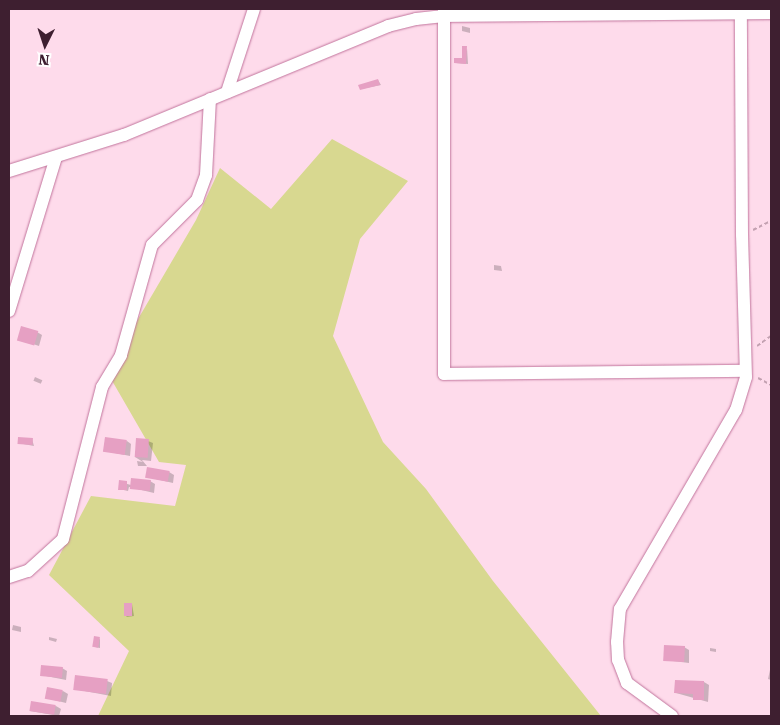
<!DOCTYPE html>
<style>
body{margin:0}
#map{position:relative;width:780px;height:725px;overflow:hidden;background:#fedbeb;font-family:"Roboto Serif",serif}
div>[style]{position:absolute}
.green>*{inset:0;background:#d8d890}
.shadow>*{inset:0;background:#0003;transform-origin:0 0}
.building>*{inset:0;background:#e6a0c3;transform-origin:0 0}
.path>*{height:2px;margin-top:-1px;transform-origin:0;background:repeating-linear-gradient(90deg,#c3a1b1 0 4px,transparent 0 6.5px)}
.roads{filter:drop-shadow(0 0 1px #c1749c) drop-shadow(0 0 1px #c1749c)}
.street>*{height:12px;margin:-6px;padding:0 6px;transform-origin:6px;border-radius:6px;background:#fff}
span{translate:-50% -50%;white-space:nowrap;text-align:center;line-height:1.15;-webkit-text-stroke:4.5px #fff;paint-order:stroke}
.frame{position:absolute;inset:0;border:10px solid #3e1f30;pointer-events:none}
.north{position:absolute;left:20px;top:20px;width:50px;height:50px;-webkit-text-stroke:4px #fff;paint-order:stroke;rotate:184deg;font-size:14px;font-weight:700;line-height:20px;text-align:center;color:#3e1f30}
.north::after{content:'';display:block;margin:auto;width:18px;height:22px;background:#3e1f30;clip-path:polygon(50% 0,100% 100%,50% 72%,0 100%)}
</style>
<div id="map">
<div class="green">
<div style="clip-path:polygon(332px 139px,408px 181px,360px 239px,333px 336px,383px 442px,426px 489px,493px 581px,601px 716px,98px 716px,129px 651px,49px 575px,91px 496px,175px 506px,186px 465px,159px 462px,107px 372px,196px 220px,220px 168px,271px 209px)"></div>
</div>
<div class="shadow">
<div style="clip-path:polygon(462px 26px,470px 28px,470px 33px,462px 31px)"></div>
<div style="clip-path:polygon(467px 48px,468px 64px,456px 63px,463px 60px)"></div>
<div style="clip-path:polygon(378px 80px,381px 85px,361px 89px)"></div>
<div style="clip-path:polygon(494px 265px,501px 266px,502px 271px,494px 270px)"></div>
<div style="clip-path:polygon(37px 332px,42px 335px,39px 346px,18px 339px)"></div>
<div style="left:35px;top:377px;width:8px;height:4px;rotate:23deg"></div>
<div style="clip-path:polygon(32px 439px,34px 446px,18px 443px)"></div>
<div style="clip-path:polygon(127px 441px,131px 444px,130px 456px,105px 451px)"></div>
<div style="clip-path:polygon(148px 441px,153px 443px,151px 461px,142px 460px,147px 466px,138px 466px,137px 461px,143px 462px,135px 457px)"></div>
<div style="clip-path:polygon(169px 472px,174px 475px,173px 483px,147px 477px)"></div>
<div style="clip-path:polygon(150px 481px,155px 484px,154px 493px,129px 487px,128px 491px,119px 489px,120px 482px,131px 485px)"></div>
<div style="clip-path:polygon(132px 604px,134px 616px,127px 617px,125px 615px)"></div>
<div style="clip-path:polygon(13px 625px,21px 627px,21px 632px,12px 630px)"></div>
<div style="clip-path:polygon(49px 637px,57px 639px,56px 642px,49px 640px)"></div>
<div style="clip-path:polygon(100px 638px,100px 648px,95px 647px)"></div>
<div style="clip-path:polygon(684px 647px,689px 650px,689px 663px,665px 660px)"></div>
<div style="clip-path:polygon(710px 648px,716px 649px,716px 652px,710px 651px)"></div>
<div style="clip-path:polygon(62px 668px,67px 671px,66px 680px,41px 675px)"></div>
<div style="clip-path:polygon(770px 670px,771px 670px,771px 680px,768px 679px)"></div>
<div style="clip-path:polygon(107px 681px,112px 683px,111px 696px,74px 689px)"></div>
<div style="clip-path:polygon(704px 682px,709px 685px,708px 702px,676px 693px)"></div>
<div style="clip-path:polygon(63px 691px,68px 694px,66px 703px,46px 698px)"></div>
<div style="clip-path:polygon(56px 706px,61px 709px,59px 716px,30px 711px)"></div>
</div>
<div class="building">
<div style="clip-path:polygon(462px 46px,467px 46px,466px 64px,454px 63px,454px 58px,462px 58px)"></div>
<div style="clip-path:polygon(378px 79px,380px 85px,360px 90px,358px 85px)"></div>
<div style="left:21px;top:326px;width:18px;height:15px;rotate:16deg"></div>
<div style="left:18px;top:437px;width:15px;height:7px;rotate:4deg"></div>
<div style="left:105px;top:437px;width:22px;height:15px;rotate:8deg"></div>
<div style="left:136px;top:438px;width:13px;height:19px;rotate:4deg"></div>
<div style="left:147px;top:467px;width:23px;height:11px;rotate:10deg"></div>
<div style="left:131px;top:478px;width:20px;height:11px;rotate:6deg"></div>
<div style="clip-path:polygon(119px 480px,127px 481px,127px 490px,118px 490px)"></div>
<div style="left:124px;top:603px;width:8px;height:13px"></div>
<div style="left:94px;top:636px;width:6px;height:11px;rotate:9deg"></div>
<div style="left:664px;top:645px;width:21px;height:16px;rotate:3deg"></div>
<div style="left:41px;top:665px;width:22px;height:11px;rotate:5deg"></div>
<div style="left:75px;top:675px;width:33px;height:15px;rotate:7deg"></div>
<div style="clip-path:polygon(675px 680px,704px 681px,704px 700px,693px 700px,693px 694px,674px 693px)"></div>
<div style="left:47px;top:687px;width:16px;height:12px;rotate:11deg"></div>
<div style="left:31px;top:701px;width:25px;height:10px;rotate:9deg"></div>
</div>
<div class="path">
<div style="left:753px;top:230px;width:20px;rotate:-27deg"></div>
<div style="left:757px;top:346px;width:17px;rotate:-36deg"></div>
<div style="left:758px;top:378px;width:15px;rotate:28deg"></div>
</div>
<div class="roads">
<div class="street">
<div style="left:444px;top:10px;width:364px;rotate:90deg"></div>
<div style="left:444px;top:374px;width:300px;rotate:-0.6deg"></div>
<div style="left:227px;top:92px;width:87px;rotate:-72deg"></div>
<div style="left:9px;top:171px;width:121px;rotate:-17.4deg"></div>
<div style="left:124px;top:135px;width:286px;rotate:-22.4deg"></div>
<div style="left:388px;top:26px;width:29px;rotate:-14deg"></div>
<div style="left:416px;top:19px;width:28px;rotate:-6deg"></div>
<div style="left:444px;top:16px;width:327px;rotate:-0.5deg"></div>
<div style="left:9px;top:311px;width:161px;rotate:-73deg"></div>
<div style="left:9px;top:577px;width:20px;rotate:-18deg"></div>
<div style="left:28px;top:571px;width:47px;rotate:-42.4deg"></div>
<div style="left:63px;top:539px;width:157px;rotate:-75.6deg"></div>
<div style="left:102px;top:387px;width:37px;rotate:-59deg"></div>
<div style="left:121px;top:355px;width:114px;rotate:-74.3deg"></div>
<div style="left:152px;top:245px;width:64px;rotate:-45deg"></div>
<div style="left:197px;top:200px;width:27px;rotate:-70deg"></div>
<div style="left:206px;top:175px;width:76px;rotate:-87deg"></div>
<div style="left:672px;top:716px;width:56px;rotate:-143.7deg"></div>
<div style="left:627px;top:683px;width:25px;rotate:-111deg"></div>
<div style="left:618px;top:660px;width:18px;rotate:-93deg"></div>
<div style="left:617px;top:642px;width:33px;rotate:-85deg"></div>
<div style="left:620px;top:609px;width:230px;rotate:-59.8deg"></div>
<div style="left:736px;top:410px;width:34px;rotate:-73deg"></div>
<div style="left:746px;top:377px;width:142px;rotate:-91.6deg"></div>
<div style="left:742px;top:235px;width:226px;rotate:-90.3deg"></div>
</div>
</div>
<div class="frame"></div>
<div class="north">N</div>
</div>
